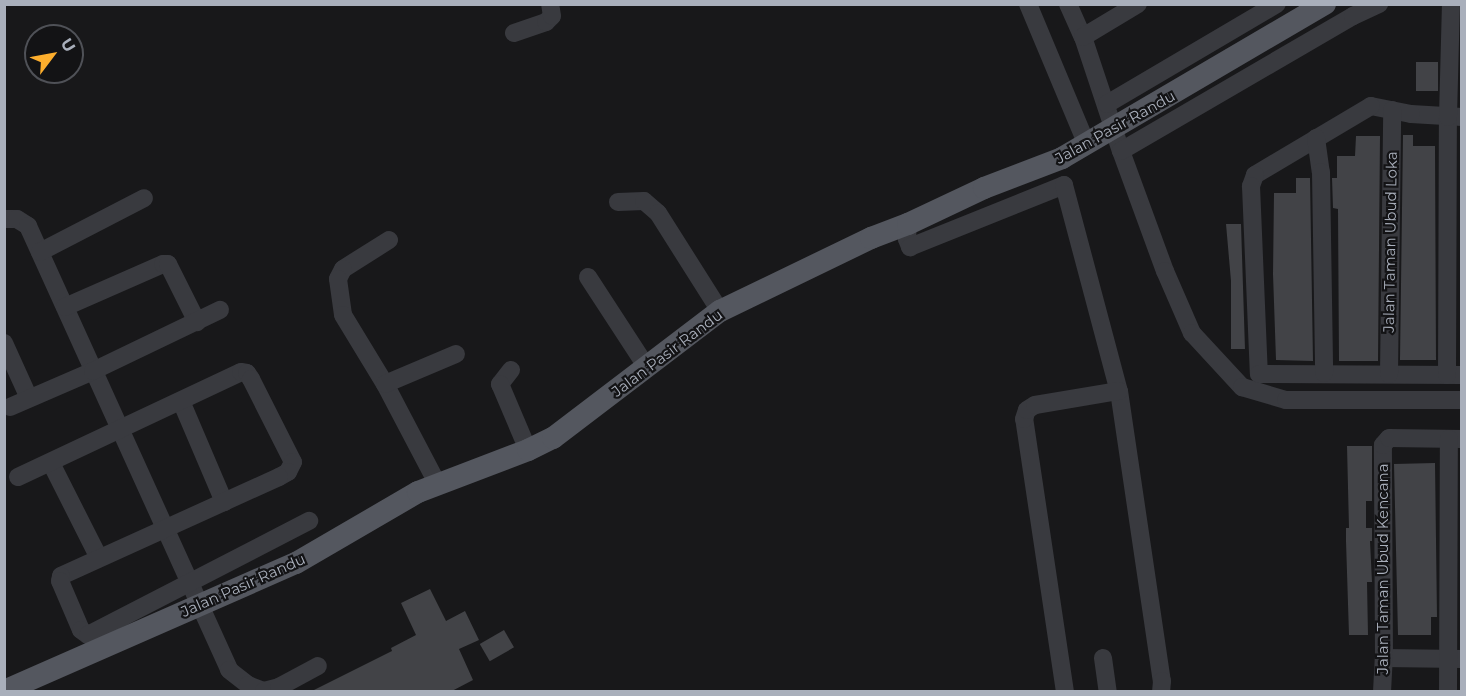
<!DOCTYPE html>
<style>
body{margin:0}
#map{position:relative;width:1466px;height:696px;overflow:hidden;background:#18181a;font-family:Montserrat,sans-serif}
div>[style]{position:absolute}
.building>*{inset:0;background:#424347;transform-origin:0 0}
.minor>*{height:18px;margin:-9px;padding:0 9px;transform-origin:9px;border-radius:9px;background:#393a3f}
.major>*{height:22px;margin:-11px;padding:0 11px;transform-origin:11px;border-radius:11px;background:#54575f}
span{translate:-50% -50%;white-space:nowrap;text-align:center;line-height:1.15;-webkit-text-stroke:4.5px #131315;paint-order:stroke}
.street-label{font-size:15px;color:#a9afbb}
.frame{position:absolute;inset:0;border:6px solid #a9afbb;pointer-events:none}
.north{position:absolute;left:24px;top:24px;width:60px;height:60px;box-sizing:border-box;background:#131315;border:2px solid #4f5157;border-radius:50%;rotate:58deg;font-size:16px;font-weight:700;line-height:24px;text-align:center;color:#a9afbb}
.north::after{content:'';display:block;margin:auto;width:21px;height:27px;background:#fdae2d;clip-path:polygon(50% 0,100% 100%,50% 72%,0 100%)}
</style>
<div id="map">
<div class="building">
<div style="left:1416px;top:62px;width:22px;height:29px"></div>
<div style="clip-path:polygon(1403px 135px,1413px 135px,1413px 146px,1435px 146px,1436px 360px,1400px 360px)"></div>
<div style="clip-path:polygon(1356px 136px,1380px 136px,1378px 361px,1339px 361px,1338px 209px,1333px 208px,1332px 178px,1337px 178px,1337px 156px,1355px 156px)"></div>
<div style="clip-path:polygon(1296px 178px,1310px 178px,1313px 361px,1276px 360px,1273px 274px,1274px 193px,1296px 193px)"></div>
<div style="clip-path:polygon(1226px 224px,1241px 224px,1245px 349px,1231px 349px,1231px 281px)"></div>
<div style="clip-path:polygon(1347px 446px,1372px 446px,1372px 501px,1366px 501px,1366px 528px,1372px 528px,1372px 541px,1370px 541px,1372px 582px,1367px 582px,1368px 635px,1349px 635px,1346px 541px,1346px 528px,1349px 528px)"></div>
<div style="clip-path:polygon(1435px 463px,1437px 617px,1431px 617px,1431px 635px,1398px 635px,1394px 464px)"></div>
<div style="clip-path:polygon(430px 589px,446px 621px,465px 611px,479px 640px,459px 649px,473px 680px,450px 692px,310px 692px,392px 651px,391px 648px,416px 635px,401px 603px)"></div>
<div style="left:504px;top:630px;width:20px;height:28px;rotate:60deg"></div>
</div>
<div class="minor">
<div style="left:1028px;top:4px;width:153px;rotate:67.3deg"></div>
<div style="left:1068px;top:4px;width:36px;rotate:66deg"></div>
<div style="left:1083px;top:37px;width:120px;rotate:71.6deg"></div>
<div style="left:1121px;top:151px;width:128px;rotate:69.9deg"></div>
<div style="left:1165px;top:271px;width:68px;rotate:66.5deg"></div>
<div style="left:1192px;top:333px;width:74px;rotate:47.2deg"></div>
<div style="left:1242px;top:387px;width:46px;rotate:16.5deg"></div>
<div style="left:1286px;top:400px;width:176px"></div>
<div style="left:514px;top:33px;width:34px;rotate:-19deg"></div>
<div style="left:546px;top:22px;width:8px;rotate:-45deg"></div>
<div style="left:552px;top:16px;width:12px;rotate:-99deg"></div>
<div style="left:1083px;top:37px;width:64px;rotate:-31deg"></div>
<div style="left:1107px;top:104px;width:197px;rotate:-30.5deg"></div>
<div style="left:1462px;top:117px;width:51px;rotate:-176.6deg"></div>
<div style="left:1411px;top:114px;width:41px;rotate:-168.7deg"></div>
<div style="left:1371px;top:106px;width:135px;rotate:149.3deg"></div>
<div style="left:1255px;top:175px;width:12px;rotate:110deg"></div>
<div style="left:1251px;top:186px;width:188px;rotate:87.6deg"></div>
<div style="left:1259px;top:374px;width:203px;rotate:0.3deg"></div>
<div style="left:1316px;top:138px;width:34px;rotate:82deg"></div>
<div style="left:1321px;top:172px;width:201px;rotate:89.1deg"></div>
<div style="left:1121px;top:151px;width:268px;rotate:-30.2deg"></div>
<div style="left:1353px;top:16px;width:29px;rotate:-25deg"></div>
<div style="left:618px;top:202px;width:26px;rotate:-2deg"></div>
<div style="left:644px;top:201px;width:18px;rotate:41deg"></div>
<div style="left:658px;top:213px;width:116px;rotate:57.7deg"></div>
<div style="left:4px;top:219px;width:13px"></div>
<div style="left:17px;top:219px;width:13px;rotate:32deg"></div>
<div style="left:28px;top:226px;width:487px;rotate:65.6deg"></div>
<div style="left:229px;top:670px;width:24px;rotate:38deg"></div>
<div style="left:248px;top:685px;width:17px;rotate:21deg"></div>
<div style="left:264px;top:691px;width:16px;rotate:-15deg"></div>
<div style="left:279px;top:687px;width:44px;rotate:-28.3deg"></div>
<div style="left:908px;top:224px;width:15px;rotate:94deg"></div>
<div style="left:907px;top:239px;width:9px;rotate:69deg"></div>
<div style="left:910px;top:247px;width:166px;rotate:-21.9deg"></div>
<div style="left:1064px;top:185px;width:213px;rotate:75.1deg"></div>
<div style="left:1119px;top:391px;width:293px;rotate:81.6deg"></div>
<div style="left:1162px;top:681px;width:11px;rotate:95deg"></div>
<div style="left:389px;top:240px;width:54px;rotate:147.8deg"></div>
<div style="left:343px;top:269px;width:11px;rotate:117deg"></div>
<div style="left:338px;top:279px;width:36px;rotate:82deg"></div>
<div style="left:343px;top:315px;width:81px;rotate:58.7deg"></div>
<div style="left:385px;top:384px;width:112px;rotate:62.3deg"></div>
<div style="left:40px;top:252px;width:117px;rotate:-27.4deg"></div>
<div style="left:588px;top:277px;width:106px;rotate:56.9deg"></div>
<div style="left:65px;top:307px;width:107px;rotate:-23.7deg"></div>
<div style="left:163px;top:264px;width:5px"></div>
<div style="left:168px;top:264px;width:65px;rotate:63.4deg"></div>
<div style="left:4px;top:343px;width:60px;rotate:65.6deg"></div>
<div style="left:511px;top:370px;width:18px;rotate:128deg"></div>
<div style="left:500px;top:384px;width:72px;rotate:67deg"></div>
<div style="left:1389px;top:374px;width:264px;rotate:-89.3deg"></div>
<div style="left:1447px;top:375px;width:258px;rotate:-89.8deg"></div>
<div style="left:1448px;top:117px;width:113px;rotate:-88.5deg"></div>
<div style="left:385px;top:384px;width:77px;rotate:-22.9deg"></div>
<div style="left:181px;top:401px;width:110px;rotate:66.9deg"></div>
<div style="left:10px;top:407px;width:90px;rotate:-23.4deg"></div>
<div style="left:93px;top:371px;width:141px;rotate:-25.7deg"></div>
<div style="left:51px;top:463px;width:106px;rotate:63.2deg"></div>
<div style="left:18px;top:477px;width:246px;rotate:-25.2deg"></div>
<div style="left:241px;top:372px;width:6px;rotate:9deg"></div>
<div style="left:247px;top:373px;width:7px;rotate:56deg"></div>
<div style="left:251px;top:379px;width:93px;rotate:63.2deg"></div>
<div style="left:293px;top:462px;width:11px;rotate:117deg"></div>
<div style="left:288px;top:472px;width:10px;rotate:151deg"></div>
<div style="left:279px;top:477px;width:239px;rotate:155.6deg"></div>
<div style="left:61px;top:576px;width:5px;rotate:101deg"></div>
<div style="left:60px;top:581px;width:53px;rotate:66.8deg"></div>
<div style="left:81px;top:630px;width:9px;rotate:36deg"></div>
<div style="left:88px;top:635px;width:249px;rotate:-27.3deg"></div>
<div style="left:1103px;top:658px;width:34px;rotate:82deg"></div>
<div style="left:1384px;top:658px;width:78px;rotate:0.7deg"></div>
<div style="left:1065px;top:692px;width:276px;rotate:-98.5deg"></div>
<div style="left:1024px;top:419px;width:9px;rotate:-72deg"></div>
<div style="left:1027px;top:410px;width:9px;rotate:-32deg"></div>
<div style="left:1035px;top:405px;width:85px;rotate:-9.5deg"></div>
<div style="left:1382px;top:692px;width:34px;rotate:-87deg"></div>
<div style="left:1384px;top:658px;width:213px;rotate:-90.3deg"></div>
<div style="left:1383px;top:445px;width:9px;rotate:-49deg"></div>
<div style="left:1389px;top:438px;width:73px;rotate:0.8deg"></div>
<div style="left:1448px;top:692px;width:253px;rotate:-89.8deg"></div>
</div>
<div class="major">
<div style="left:4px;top:691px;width:319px;rotate:-23.7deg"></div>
<div style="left:296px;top:563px;width:141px;rotate:-30.2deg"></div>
<div style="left:418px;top:492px;width:118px;rotate:-20.9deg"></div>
<div style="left:528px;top:450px;width:28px;rotate:-26deg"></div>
<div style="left:553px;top:438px;width:210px;rotate:-37.3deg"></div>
<div style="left:720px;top:311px;width:168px;rotate:-25.8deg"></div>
<div style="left:871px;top:238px;width:40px;rotate:-21deg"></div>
<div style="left:908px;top:224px;width:84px;rotate:-25.3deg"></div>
<div style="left:984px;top:188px;width:84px;rotate:-21deg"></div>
<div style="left:1062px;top:158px;width:305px;rotate:-30.4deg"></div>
</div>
<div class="street-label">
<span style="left:1115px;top:127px;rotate:-29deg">Jalan Pasir Randu</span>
<span style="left:1390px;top:242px;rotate:-89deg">Jalan Taman Ubud Loka</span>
<span style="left:667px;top:353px;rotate:-37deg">Jalan Pasir Randu</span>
<span style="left:1383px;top:569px;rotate:-90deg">Jalan Taman Ubud Kencana</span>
<span style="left:243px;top:585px;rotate:-24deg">Jalan Pasir Randu</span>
</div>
<div class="frame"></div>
<div class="north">U</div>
</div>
